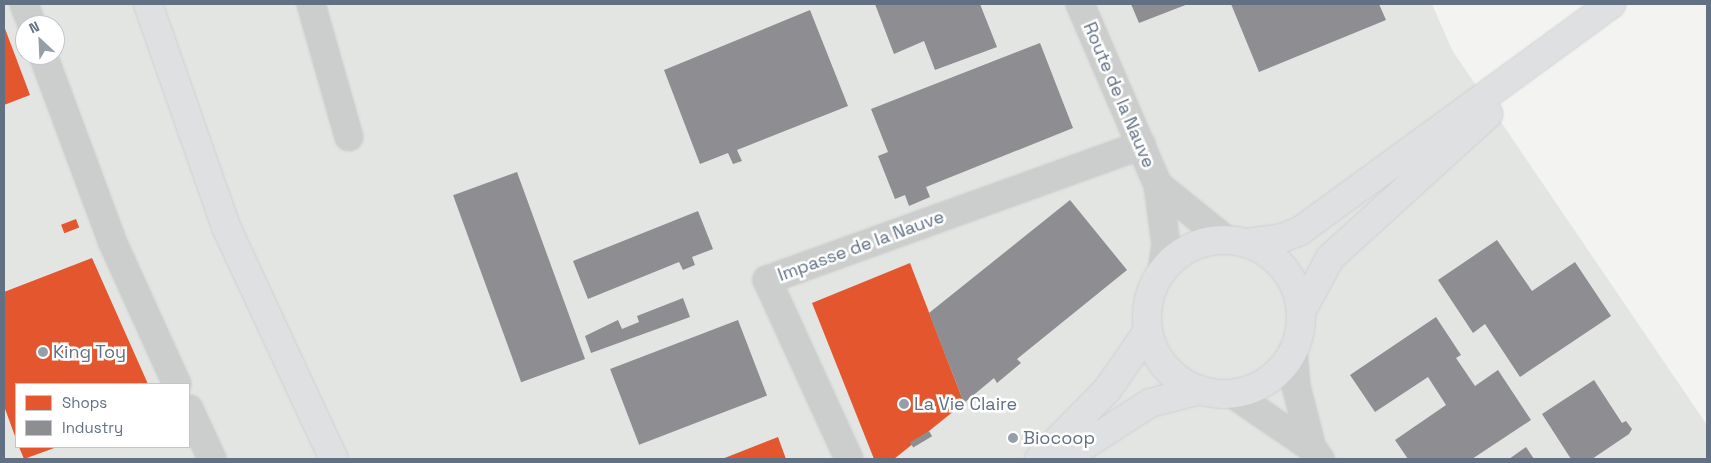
<!DOCTYPE html>
<style>
body{margin:0}
#map{position:relative;width:1711px;height:463px;overflow:hidden;background:#f3f4f1;font-family:"Space Grotesk",sans-serif}
div>[style]{position:absolute}
.built>*{inset:0;background:#e3e5e3}
.shops>*{inset:0;background:#e4572e;transform-origin:0 0}
.industry>*{inset:0;background:#8d8d92;transform-origin:0 0}
.roads{filter:drop-shadow(0 0 1px #ced0d0) drop-shadow(0 0 1px #ced0d0)}
.minor>*{height:28px;margin:-14px;padding:0 14px;transform-origin:14px;border-radius:14px;background:#cccece}
.major>*{height:28px;margin:-14px;padding:0 14px;transform-origin:14px;border-radius:14px;background:#dfe0e1}
.major>.ring{margin:-14px;padding:0;box-sizing:content-box;background:none;border:28px solid #dfe0e1;border-radius:50%}
.dots>*{width:14px;height:14px;translate:-50% -50%;box-sizing:border-box;border:2px solid #fff;border-radius:50%}
span{translate:-50% -50%;white-space:nowrap;text-align:center;line-height:1.15;-webkit-text-stroke:5px #fff;paint-order:stroke}
.street-label{font-size:18px;color:#617183}
.poi-label{font-size:18px;color:#617183}
.left{translate:0 -50%;text-align:left}
.frame{position:absolute;inset:0;border:5px solid #617183;pointer-events:none}
.legend{position:absolute;left:15px;top:383px;width:175px;height:65px;box-sizing:border-box;background:#fff;border:1px solid #c0c6cd;margin:0;padding:6px 9px;list-style:none;font-size:15px;color:#617183}
.legend li{display:flex;align-items:center;gap:10px;height:25px}
.legend b{width:25px;border:1px solid #c0c6cd}
.north{position:absolute;left:15px;top:15px;width:50px;height:50px;box-sizing:border-box;background:#fff;border:1px solid #c0c6cd;border-radius:50%;rotate:335deg;font-size:14px;font-weight:700;line-height:20px;text-align:center;color:#617183}
.north::after{content:'';display:block;margin:auto;width:18px;height:22px;background:#949faa;clip-path:polygon(50% 0,100% 100%,50% 72%,0 100%)}
</style>
<div id="map">
<div class="built">
<div style="clip-path:polygon(evenodd,4px 4px,1432px 4px,1452px 50px,1707px 425px,1707px 459px,4px 459px,4px 4px,25px 25px,55px 25px,55px 55px,25px 55px,25px 25px,4px 4px,16px 384px,189px 384px,189px 447px,16px 447px,16px 384px)"></div>
</div>
<div class="shops">
<div style="clip-path:polygon(4px 26px,30px 95px,4px 105px)"></div>
<div style="left:76px;top:219px;width:9px;height:16px;rotate:69deg"></div>
<div style="clip-path:polygon(92px 258px,148px 384px,16px 384px,16px 439px,4px 406px,4px 292px)"></div>
<div style="clip-path:polygon(910px 263px,964px 403px,894px 459px,874px 459px,812px 303px)"></div>
<div style="clip-path:polygon(778px 437px,786px 459px,722px 459px)"></div>
<div style="clip-path:polygon(19px 447px,57px 447px,24px 459px)"></div>
</div>
<div class="industry">
<div style="clip-path:polygon(875px 4px,980px 4px,997px 47px,935px 70px,924px 41px,894px 54px)"></div>
<div style="clip-path:polygon(1131px 4px,1188px 4px,1139px 23px)"></div>
<div style="clip-path:polygon(1231px 4px,1379px 4px,1386px 20px,1259px 72px)"></div>
<div style="clip-path:polygon(810px 10px,848px 106px,737px 150px,742px 161px,733px 164px,728px 153px,700px 164px,664px 70px)"></div>
<div style="clip-path:polygon(1040px 43px,1073px 128px,926px 187px,930px 197px,909px 206px,905px 195px,895px 199px,878px 156px,888px 152px,871px 109px)"></div>
<div style="left:517px;top:172px;width:199px;height:68px;rotate:70deg"></div>
<div style="clip-path:polygon(1070px 200px,1127px 270px,1017px 359px,1021px 363px,997px 383px,994px 378px,964px 403px,929px 313px)"></div>
<div style="clip-path:polygon(698px 211px,713px 249px,692px 257px,695px 265px,683px 270px,679px 262px,588px 299px,573px 261px)"></div>
<div style="clip-path:polygon(1497px 240px,1532px 291px,1575px 262px,1611px 316px,1520px 377px,1485px 324px,1473px 333px,1438px 280px)"></div>
<div style="clip-path:polygon(683px 298px,690px 317px,591px 353px,585px 336px,618px 320px,622px 329px,639px 322px,637px 316px)"></div>
<div style="clip-path:polygon(1436px 317px,1461px 355px,1456px 358px,1475px 386px,1498px 370px,1531px 420px,1472px 459px,1408px 459px,1395px 440px,1446px 405px,1428px 377px,1375px 412px,1350px 375px)"></div>
<div style="left:738px;top:320px;width:81px;height:137px;rotate:69deg"></div>
<div style="clip-path:polygon(1594px 380px,1622px 423px,1626px 421px,1632px 429px,1629px 434px,1592px 459px,1571px 459px,1542px 414px)"></div>
<div style="left:929px;top:431px;width:6px;height:22px;rotate:59deg"></div>
<div style="clip-path:polygon(1526px 447px,1534px 459px,1509px 459px)"></div>
</div>
<div class="roads">
<div class="minor">
<div style="left:24px;top:4px;width:22px;rotate:69deg"></div>
<div style="left:311px;top:4px;width:138px;rotate:74.1deg"></div>
<div style="left:1080px;top:4px;width:197px;rotate:66.7deg"></div>
<div style="left:1158px;top:185px;width:61px;rotate:82.4deg"></div>
<div style="left:1166px;top:245px;width:26px;rotate:99deg"></div>
<div style="left:43px;top:55px;width:198px;rotate:69.6deg"></div>
<div style="left:112px;top:241px;width:157px;rotate:65.6deg"></div>
<div style="left:1158px;top:185px;width:87px;rotate:39deg"></div>
<div style="left:1293px;top:351px;width:35px;rotate:85deg"></div>
<div style="left:1296px;top:386px;width:64px;rotate:75.5deg"></div>
<div style="left:1312px;top:448px;width:14px;rotate:54deg"></div>
<div style="left:1233px;top:394px;width:96px;rotate:34.4deg"></div>
<div style="left:189px;top:409px;width:55px;rotate:65.3deg"></div>
<div style="left:849px;top:459px;width:197px;rotate:-114.6deg"></div>
<div style="left:767px;top:280px;width:398px;rotate:-19.8deg"></div>
</div>
<div class="major">
<div style="left:148px;top:4px;width:238px;rotate:70.7deg"></div>
<div style="left:227px;top:229px;width:254px;rotate:65.1deg"></div>
<div class="ring" style="left:1147px;top:240px;width:126px;height:126px"></div>
<div style="left:1246px;top:243px;width:36px;rotate:-8deg"></div>
<div style="left:1282px;top:238px;width:19px;rotate:-21deg"></div>
<div style="left:1300px;top:231px;width:385px;rotate:-36.1deg"></div>
<div style="left:1301px;top:312px;width:61px;rotate:-61.8deg"></div>
<div style="left:1330px;top:258px;width:214px;rotate:-42.3deg"></div>
<div style="left:1039px;top:459px;width:97px;rotate:-45.4deg"></div>
<div style="left:1107px;top:390px;width:72px;rotate:-55.2deg"></div>
<div style="left:1063px;top:459px;width:103px;rotate:-32.8deg"></div>
<div style="left:1150px;top:403px;width:52px;rotate:-14.6deg"></div>
</div>
</div>
<div class="dots">
<div style="left:43px;top:352px;background:#949faa"></div>
<div style="left:904px;top:404px;background:#949faa"></div>
<div style="left:1013px;top:438px;background:#949faa"></div>
</div>
<div class="street-label">
<span style="left:1119px;top:95px;rotate:67deg">Route de la Nauve</span>
<span style="left:861px;top:246px;rotate:-20deg">Impasse de la Nauve</span>
</div>
<div class="poi-label">
<span class="left" style="left:53px;top:352px">King Toy</span>
<span class="left" style="left:914px;top:404px">La Vie Claire</span>
<span class="left" style="left:1023px;top:438px">Biocoop</span>
</div>
<div class="frame"></div>
<ul class="legend">
<li><b style="height:14px;background:#e4572e"></b>Shops</li>
<li><b style="height:14px;background:#8d8d92"></b>Industry</li>
</ul>
<div class="north">N</div>
</div>
